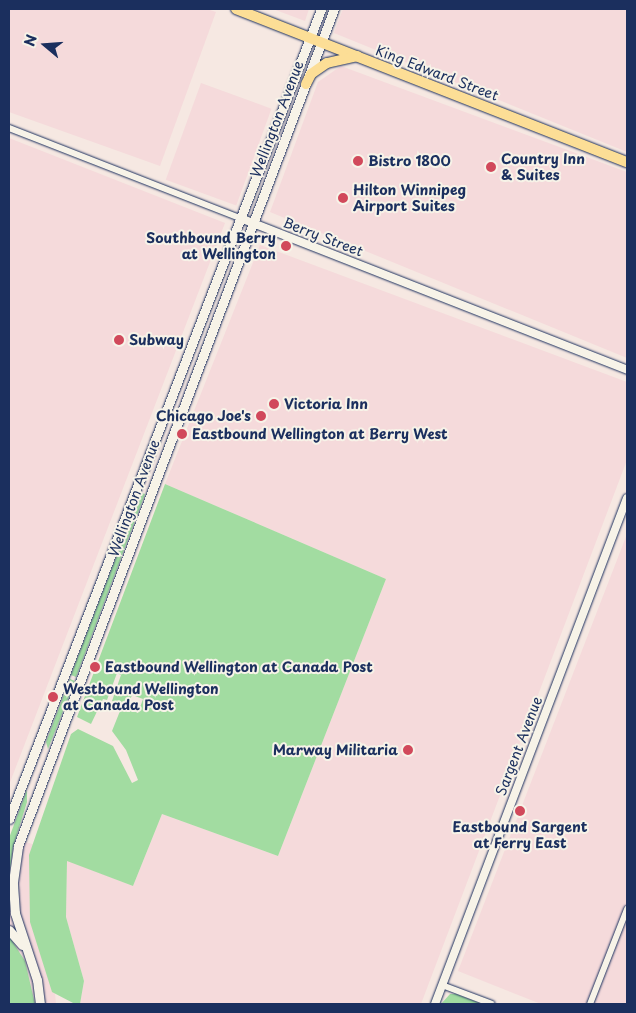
<!DOCTYPE html>
<style>
body{margin:0}
#map{position:relative;width:636px;height:1013px;overflow:hidden;background:#f6e8e2;font-family:"Playpen Sans",sans-serif}
div>[style]{position:absolute}
.built>*{inset:0;background:#f5dadb;transform-origin:0 0}
.green>*{inset:0;background:#a2dca1}
.roads{filter:drop-shadow(0 0 1px #1b2f5e) drop-shadow(0 0 1px #1b2f5e)}
.minor>*{height:6px;margin:-3px;padding:0 3px;transform-origin:3px;border-radius:3px;background:#f7f3e8}
.tertiary>*{height:8px;margin:-4px;padding:0 4px;transform-origin:4px;border-radius:4px;background:#f7f3e8}
.secondary>*{height:9px;margin:-4.5px;padding:0 4.5px;transform-origin:4.5px;border-radius:4.5px;background:#f7f3e8}
.primary>*{height:10px;margin:-5px;padding:0 5px;transform-origin:5px;border-radius:5px;background:#fcde96}
.dots>*{width:14px;height:14px;translate:-50% -50%;box-sizing:border-box;border:2px solid #f7f3e8;border-radius:50%}
span{translate:-50% -50%;white-space:nowrap;text-align:center;line-height:1.15;-webkit-text-stroke:4px #f7f3e8;paint-order:stroke}
.street-label{font-size:14px;color:#1b2f5e}
.poi-label{font-size:14px;color:#1b2f5e;font-weight:700}
.left{translate:0 -50%;text-align:left}
.right{translate:-100% -50%;text-align:right}
.frame{position:absolute;inset:0;border:10px solid #1b2f5e;pointer-events:none}
.north{position:absolute;left:20px;top:20px;width:50px;height:50px;-webkit-text-stroke:4px #f7f3e8;paint-order:stroke;rotate:288deg;font-size:14px;font-weight:700;line-height:20px;text-align:center;color:#1b2f5e}
.north::after{content:'';display:block;margin:auto;width:18px;height:22px;background:#1b2f5e;clip-path:polygon(50% 0,100% 100%,50% 72%,0 100%)}
</style>
<div id="map">
<div class="built">
<div style="clip-path:polygon(9px 9px,207px 9px,216px 12px,160px 166px,9px 112px)"></div>
<div style="clip-path:polygon(273px 9px,309px 9px,305px 21px)"></div>
<div style="clip-path:polygon(343px 9px,627px 9px,627px 152px,334px 33px)"></div>
<div style="clip-path:polygon(341px 66px,627px 172px,627px 358px,270px 212px,318px 82px)"></div>
<div style="left:201px;top:83px;width:75px;height:103px;rotate:20deg"></div>
<div style="clip-path:polygon(9px 138px,225px 223px,9px 785px)"></div>
<div style="clip-path:polygon(260px 245px,627px 382px,627px 460px,421px 1004px,80px 1004px,84px 981px,66px 917px,67px 860px,133px 886px,162px 814px,278px 856px,386px 579px,165px 484px)"></div>
<div style="clip-path:polygon(627px 534px,627px 1004px,541px 1004px,458px 971px)"></div>
<div style="clip-path:polygon(9px 837px,42px 847px,56px 1004px,9px 1004px)"></div>
</div>
<div class="green">
<div style="clip-path:polygon(evenodd,165px 484px,386px 579px,278px 856px,162px 814px,133px 886px,67px 861px,66px 917px,84px 981px,80px 1004px,75px 1004px,52px 992px,30px 922px,29px 855px,71px 734px,78px 729px,113px 746px,132px 783px,138px 780px,126px 750px,112px 731px,122px 706px,112px 701px,121px 675px,117px 673px,107px 700px,103px 699px,91px 724px,77px 717px,165px 484px,132px 695px,143px 699px,138px 713px,127px 708px,132px 695px)"></div>
<div style="clip-path:polygon(141px 493px,145px 494px,76px 677px,71px 675px)"></div>
<div style="clip-path:polygon(70px 679px,75px 681px,48px 749px,46px 742px)"></div>
<div style="clip-path:polygon(27px 790px,27px 802px,13px 847px,9px 878px,9px 838px)"></div>
<div style="clip-path:polygon(9px 936px,25px 961px,35px 1004px,9px 1004px)"></div>
<div style="clip-path:polygon(450px 994px,456px 994px,482px 1004px,441px 1004px)"></div>
</div>
<div class="roads">
<div class="minor">
<div style="left:9px;top:128px;width:248px;rotate:21.3deg"></div>
<div style="left:442px;top:985px;width:53px;rotate:20.8deg"></div>
<div style="left:590px;top:1004px;width:102px;rotate:-68.7deg"></div>
</div>
<div class="tertiary">
<div style="left:240px;top:218px;width:416px;rotate:21.4deg"></div>
<div style="left:435px;top:1004px;width:541px;rotate:-69.22deg"></div>
</div>
<div class="secondary">
<div style="left:9px;top:819px;width:868px;rotate:-68.93deg"></div>
<div style="left:9px;top:930px;width:20px;rotate:49deg"></div>
<div style="left:40px;top:1004px;width:24px;rotate:-97deg"></div>
<div style="left:37px;top:980px;width:71px;rotate:-108.2deg"></div>
<div style="left:15px;top:913px;width:31px;rotate:-94deg"></div>
<div style="left:13px;top:882px;width:36px;rotate:-82deg"></div>
<div style="left:18px;top:846px;width:895px;rotate:-69.32deg"></div>
</div>
<div class="primary">
<div style="left:236px;top:9px;width:420px;rotate:21.4deg"></div>
<div style="left:306px;top:84px;width:11px;rotate:-63deg"></div>
<div style="left:311px;top:74px;width:19px;rotate:-35deg"></div>
<div style="left:327px;top:63px;width:31px;rotate:-13deg"></div>
</div>
</div>
<div class="dots">
<div style="left:358px;top:161px;background:#d1495b"></div>
<div style="left:491px;top:167px;background:#d1495b"></div>
<div style="left:343px;top:198px;background:#d1495b"></div>
<div style="left:286px;top:246px;background:#d1495b"></div>
<div style="left:119px;top:340px;background:#d1495b"></div>
<div style="left:274px;top:404px;background:#d1495b"></div>
<div style="left:261px;top:416px;background:#d1495b"></div>
<div style="left:182px;top:434px;background:#d1495b"></div>
<div style="left:95px;top:667px;background:#d1495b"></div>
<div style="left:53px;top:697px;background:#d1495b"></div>
<div style="left:408px;top:750px;background:#d1495b"></div>
<div style="left:520px;top:811px;background:#d1495b"></div>
</div>
<div class="street-label">
<span style="left:437px;top:73px;rotate:21deg">King Edward Street</span>
<span style="left:277px;top:119px;rotate:-69deg">Wellington Avenue</span>
<span style="left:323px;top:237px;rotate:21deg">Berry Street</span>
<span style="left:134px;top:498px;rotate:-70deg">Wellington Avenue</span>
<span style="left:519px;top:746px;rotate:-69deg">Sargent Avenue</span>
</div>
<div class="poi-label">
<span class="left" style="left:501px;top:167px">Country Inn<br>&amp; Suites</span>
<span class="left" style="left:368px;top:161px">Bistro 1800</span>
<span class="left" style="left:353px;top:198px">Hilton Winnipeg<br>Airport Suites</span>
<span class="right" style="left:276px;top:246px">Southbound Berry<br>at Wellington</span>
<span class="left" style="left:129px;top:340px">Subway</span>
<span class="left" style="left:284px;top:404px">Victoria Inn</span>
<span class="right" style="left:251px;top:416px">Chicago Joe's</span>
<span class="left" style="left:192px;top:434px">Eastbound Wellington at Berry West</span>
<span class="left" style="left:105px;top:667px">Eastbound Wellington at Canada Post</span>
<span class="left" style="left:63px;top:697px">Westbound Wellington<br>at Canada Post</span>
<span class="right" style="left:398px;top:750px">Marway Militaria</span>
<span style="left:520px;top:835px">Eastbound Sargent<br>at Ferry East</span>
</div>
<div class="frame"></div>
<div class="north">N</div>
</div>
